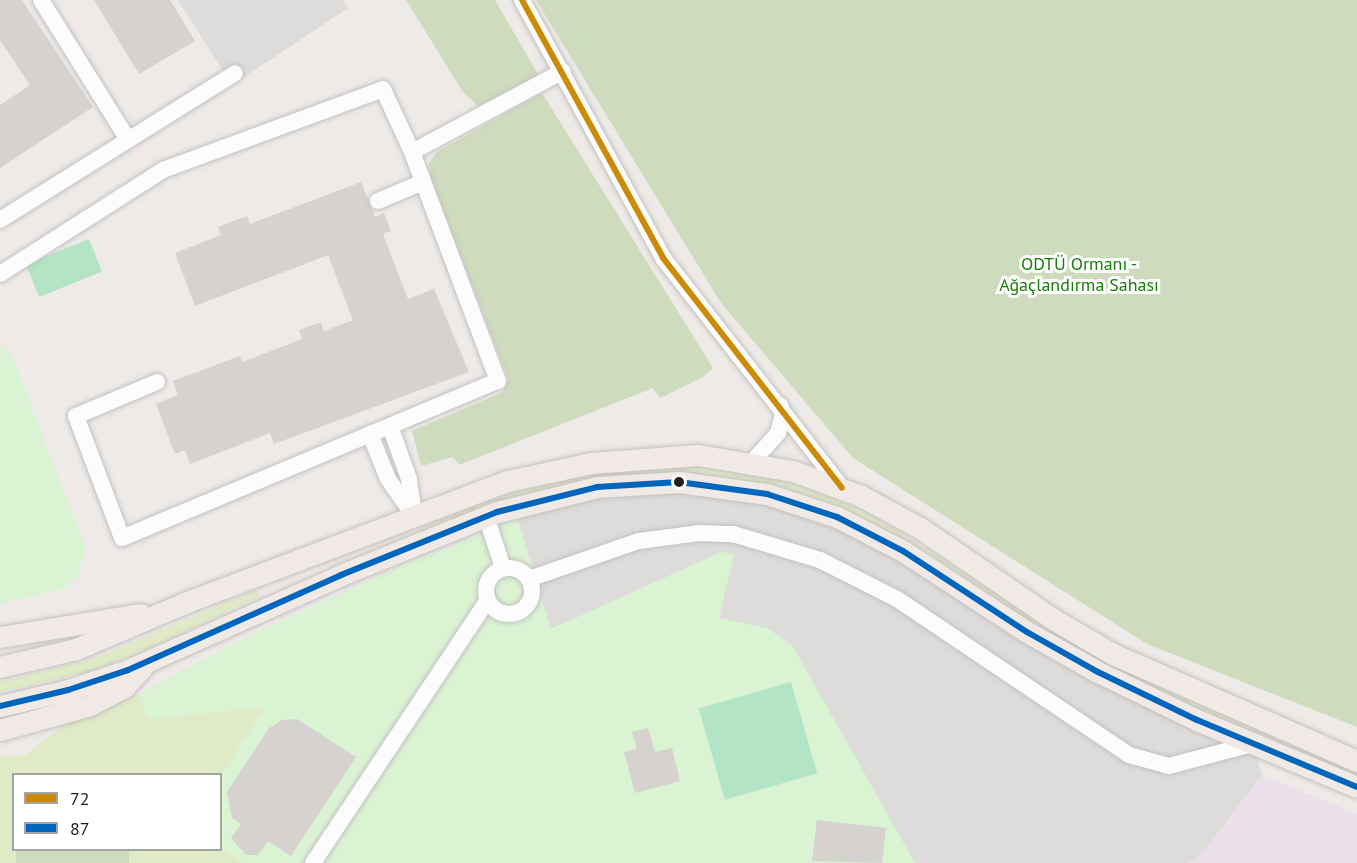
<!DOCTYPE html>
<meta charset="utf-8">
<style>
body{margin:0}
#map{position:relative;width:1357px;height:863px;overflow:hidden;background:#edeae8;font-family:"PT Sans",sans-serif}
div>[style]{position:absolute}
.industrial>*{inset:0;background:#ebe0e9}
.grass>*{inset:0;background:#e0eac6}
.forest>*{inset:0;background:#cedbbd;transform-origin:0 0}
.park>*{inset:0;background:#d9f3d3}
.pitch>*{inset:0;background:#b3e4c5;transform-origin:0 0}
.parking>*{inset:0;background:#dddcdb}
.building>*{inset:0;background:#d5d2d0}
.roads{filter:drop-shadow(0 0 2px #c3c1c0) drop-shadow(0 0 2px #c3c1c0)}
.minor>*{height:16px;margin:-8px;padding:0 8px;transform-origin:8px;border-radius:8px;background:#fcfcfc}
.minor>.ring{margin:-8px;padding:0;box-sizing:content-box;background:none;border:16px solid #fcfcfc;border-radius:50%}
.major>*{height:21px;margin:-10.5px;padding:0 10.5px;transform-origin:10.5px;border-radius:10.5px;background:#f1e9e5}
.bus-1>*{height:6px;margin:-3px;padding:0 3px;transform-origin:3px;border-radius:3px;background:#cc8b06}
.bus-2>*{height:6px;margin:-3px;padding:0 3px;transform-origin:3px;border-radius:3px;background:#0065bd}
.dots>*{width:16px;height:16px;translate:-50% -50%;box-sizing:border-box;border:3px solid #fff;border-radius:50%}
span{translate:-50% -50%;white-space:nowrap;text-align:center;line-height:1.15;-webkit-text-stroke:6px #fff;paint-order:stroke}
.park-label{font-size:18px;color:#197e0b}
.legend{position:absolute;left:12px;top:773px;width:210px;height:78px;box-sizing:border-box;background:#fff;border:2px solid #a5a5a5;margin:0;padding:8px 10px;list-style:none;font-size:18px;color:#1f1f1f}
.legend li{display:flex;align-items:center;gap:12px;height:30px}
.legend b{width:30px;border:2px solid #a5a5a5}
</style>
<div id="map">
<div class="industrial">
<div style="clip-path:polygon(1262px 775px,1357px 814px,1357px 863px,1188px 863px,1201px 855px)"></div>
</div>
<div class="grass">
<div style="clip-path:polygon(679px 463px,771px 474px,860px 508px,1117px 666px,1357px 773px,1357px 780px,567px 484px,429px 530px,424px 526px,517px 489px,560px 476px)"></div>
<div style="clip-path:polygon(256px 590px,260px 596px,146px 650px,91px 671px,0 692px,0 682px,98px 657px)"></div>
<div style="clip-path:polygon(139px 694px,148px 719px,266px 707px,221px 776px,14px 774px,14px 850px,221px 848px,243px 863px,0 863px,0 756px,25px 755px,68px 722px)"></div>
</div>
<div class="forest">
<div style="clip-path:polygon(406px 0,495px 0,539px 76px,478px 106px,463px 92px)"></div>
<div style="clip-path:polygon(536px 0,1357px 0,1357px 727px,1147px 644px,853px 458px,721px 303px)"></div>
<div style="clip-path:polygon(542px 93px,713px 368px,703px 377px,660px 398px,653px 388px,459px 465px,453px 457px,421px 466px,412px 431px,503px 392px,508px 378px,430px 176px,429px 163px,437px 152px)"></div>
<div style="left:16px;top:850px;width:113px;height:13px"></div>
</div>
<div class="park">
<div style="clip-path:polygon(0 345px,12px 357px,85px 546px,78px 577px,64px 589px,0 603px)"></div>
<div style="clip-path:polygon(597px 487px,1262px 775px,1201px 855px,1188px 863px,243px 863px,221px 848px,221px 776px,266px 707px,148px 719px,139px 694px,237px 642px,387px 572px)"></div>
</div>
<div class="pitch">
<div style="left:89px;top:239px;width:35px;height:68px;rotate:68deg"></div>
<div style="left:791px;top:682px;width:95px;height:96px;rotate:74deg"></div>
</div>
<div class="parking">
<div style="clip-path:polygon(178px 0,343px 0,348px 8px,232px 85px)"></div>
<div style="clip-path:polygon(597px 487px,767px 494px,958px 587px,1252px 744px,1262px 775px,1201px 855px,1188px 863px,915px 863px,792px 645px,767px 628px,719px 618px,734px 554px,721px 552px,551px 629px,514px 507px)"></div>
</div>
<div class="building">
<div style="clip-path:polygon(0 0,22px 0,93px 107px,0 168px,0 105px,30px 85px,0 40px)"></div>
<div style="clip-path:polygon(94px 0,170px 0,195px 41px,139px 74px)"></div>
<div style="clip-path:polygon(361px 182px,375px 217px,384px 213px,391px 231px,383px 234px,408px 299px,434px 289px,469px 372px,274px 444px,270px 433px,190px 464px,185px 450px,175px 454px,156px 404px,178px 395px,173px 381px,240px 356px,242px 362px,302px 339px,299px 330px,321px 322px,324px 331px,353px 320px,328px 255px,195px 306px,175px 253px,221px 235px,218px 227px,247px 216px,250px 224px)"></div>
<div style="clip-path:polygon(297px 719px,356px 757px,291px 856px,268px 841px,258px 855px,246px 855px,231px 838px,241px 824px,232px 818px,227px 792px,269px 728px,282px 720px)"></div>
<div style="clip-path:polygon(648px 728px,655px 752px,672px 748px,680px 781px,635px 793px,624px 752px,637px 749px,632px 732px)"></div>
<div style="clip-path:polygon(817px 820px,886px 828px,882px 863px,812px 861px)"></div>
</div>
<div class="roads">
<div class="minor">
<div style="left:41px;top:0;width:165px;rotate:58.1deg"></div>
<div style="left:522px;top:0;width:294px;rotate:61.3deg"></div>
<div style="left:663px;top:258px;width:291px;rotate:52.1deg"></div>
<div style="left:378px;top:201px;width:49px;rotate:-22.9deg"></div>
<div style="left:0;top:220px;width:277px;rotate:-32deg"></div>
<div style="left:0;top:274px;width:193px;rotate:-32.5deg"></div>
<div style="left:163px;top:170px;width:234px;rotate:-20.2deg"></div>
<div style="left:383px;top:89px;width:69px;rotate:65.3deg"></div>
<div style="left:412px;top:152px;width:171px;rotate:-28.2deg"></div>
<div style="left:157px;top:382px;width:88px;rotate:157.2deg"></div>
<div style="left:76px;top:416px;width:130px;rotate:69.3deg"></div>
<div style="left:122px;top:538px;width:407px;rotate:-22.7deg"></div>
<div style="left:498px;top:381px;width:245px;rotate:-110.6deg"></div>
<div style="left:390px;top:426px;width:56px;rotate:70.3deg"></div>
<div style="left:409px;top:479px;width:37px;rotate:82deg"></div>
<div style="left:370px;top:434px;width:48px;rotate:68.2deg"></div>
<div style="left:388px;top:479px;width:42px;rotate:54.8deg"></div>
<div style="left:752px;top:462px;width:39px;rotate:-48deg"></div>
<div style="left:778px;top:433px;width:20px;rotate:-75deg"></div>
<div style="left:783px;top:414px;width:9px;rotate:-108deg"></div>
<div style="left:486px;top:516px;width:55px;rotate:71.9deg"></div>
<div class="ring" style="left:486px;top:568px;width:30px;height:30px"></div>
<div style="left:529px;top:579px;width:116px;rotate:-19.1deg"></div>
<div style="left:639px;top:541px;width:62px;rotate:-7.5deg"></div>
<div style="left:700px;top:533px;width:33px;rotate:2deg"></div>
<div style="left:733px;top:534px;width:91px;rotate:16.6deg"></div>
<div style="left:820px;top:560px;width:86px;rotate:26.9deg"></div>
<div style="left:897px;top:599px;width:280px;rotate:33.9deg"></div>
<div style="left:1129px;top:755px;width:41px;rotate:15.4deg"></div>
<div style="left:1169px;top:766px;width:86px;rotate:-14.8deg"></div>
<div style="left:313px;top:863px;width:316px;rotate:-56.4deg"></div>
</div>
<div class="major">
<div style="left:0;top:637px;width:142px;rotate:-9.3deg"></div>
<div style="left:0;top:667px;width:78px;rotate:-13.3deg"></div>
<div style="left:76px;top:649px;width:121px;rotate:-22.9deg"></div>
<div style="left:187px;top:602px;width:343px;rotate:-20.7deg"></div>
<div style="left:508px;top:481px;width:85px;rotate:-12.2deg"></div>
<div style="left:591px;top:463px;width:107px;rotate:-4.3deg"></div>
<div style="left:698px;top:455px;width:96px;rotate:9.6deg"></div>
<div style="left:793px;top:471px;width:72px;rotate:20.2deg"></div>
<div style="left:861px;top:496px;width:67px;rotate:28.5deg"></div>
<div style="left:920px;top:528px;width:161px;rotate:34.4deg"></div>
<div style="left:1053px;top:619px;width:69px;rotate:30.3deg"></div>
<div style="left:1113px;top:654px;width:266px;rotate:23.7deg"></div>
<div style="left:0;top:706px;width:70px;rotate:-13.2deg"></div>
<div style="left:68px;top:690px;width:63px;rotate:-18.4deg"></div>
<div style="left:128px;top:670px;width:233px;rotate:-24deg"></div>
<div style="left:341px;top:575px;width:168px;rotate:-22deg"></div>
<div style="left:497px;top:512px;width:103px;rotate:-14deg"></div>
<div style="left:597px;top:487px;width:82px;rotate:-3.5deg"></div>
<div style="left:679px;top:482px;width:89px;rotate:7.8deg"></div>
<div style="left:767px;top:494px;width:74px;rotate:18.2deg"></div>
<div style="left:837px;top:517px;width:74px;rotate:27.3deg"></div>
<div style="left:903px;top:551px;width:148px;rotate:33.2deg"></div>
<div style="left:1027px;top:632px;width:81px;rotate:29.4deg"></div>
<div style="left:1098px;top:672px;width:110px;rotate:25.9deg"></div>
<div style="left:1197px;top:720px;width:173px;rotate:22.7deg"></div>
<div style="left:0;top:730px;width:91px;rotate:-15.3deg"></div>
<div style="left:88px;top:706px;width:41px;rotate:-27.8deg"></div>
<div style="left:124px;top:687px;width:26px;rotate:-47deg"></div>
</div>
</div>
<div class="bus-1">
<div style="left:522px;top:0;width:294px;rotate:61.3deg"></div>
<div style="left:663px;top:258px;width:291px;rotate:52.1deg"></div>
</div>
<div class="bus-2">
<div style="left:0;top:706px;width:70px;rotate:-13.2deg"></div>
<div style="left:68px;top:690px;width:63px;rotate:-18.4deg"></div>
<div style="left:128px;top:670px;width:233px;rotate:-24deg"></div>
<div style="left:341px;top:575px;width:168px;rotate:-22deg"></div>
<div style="left:497px;top:512px;width:103px;rotate:-14deg"></div>
<div style="left:597px;top:487px;width:82px;rotate:-3.5deg"></div>
<div style="left:679px;top:482px;width:89px;rotate:7.8deg"></div>
<div style="left:767px;top:494px;width:74px;rotate:18.2deg"></div>
<div style="left:837px;top:517px;width:74px;rotate:27.3deg"></div>
<div style="left:903px;top:551px;width:148px;rotate:33.2deg"></div>
<div style="left:1027px;top:632px;width:81px;rotate:29.4deg"></div>
<div style="left:1098px;top:672px;width:110px;rotate:25.9deg"></div>
<div style="left:1197px;top:720px;width:173px;rotate:22.7deg"></div>
</div>
<div class="dots">
<div style="left:679px;top:482px;background:#1f1f1f"></div>
</div>
<div class="park-label">
<span style="left:1079px;top:275px">ODTÜ Ormanı -<br>Ağaçlandırma Sahası</span>
</div>
<ul class="legend">
<li><b style="height:8px;background:#cc8b06"></b>72</li>
<li><b style="height:8px;background:#0065bd"></b>87</li>
</ul>
</div>
